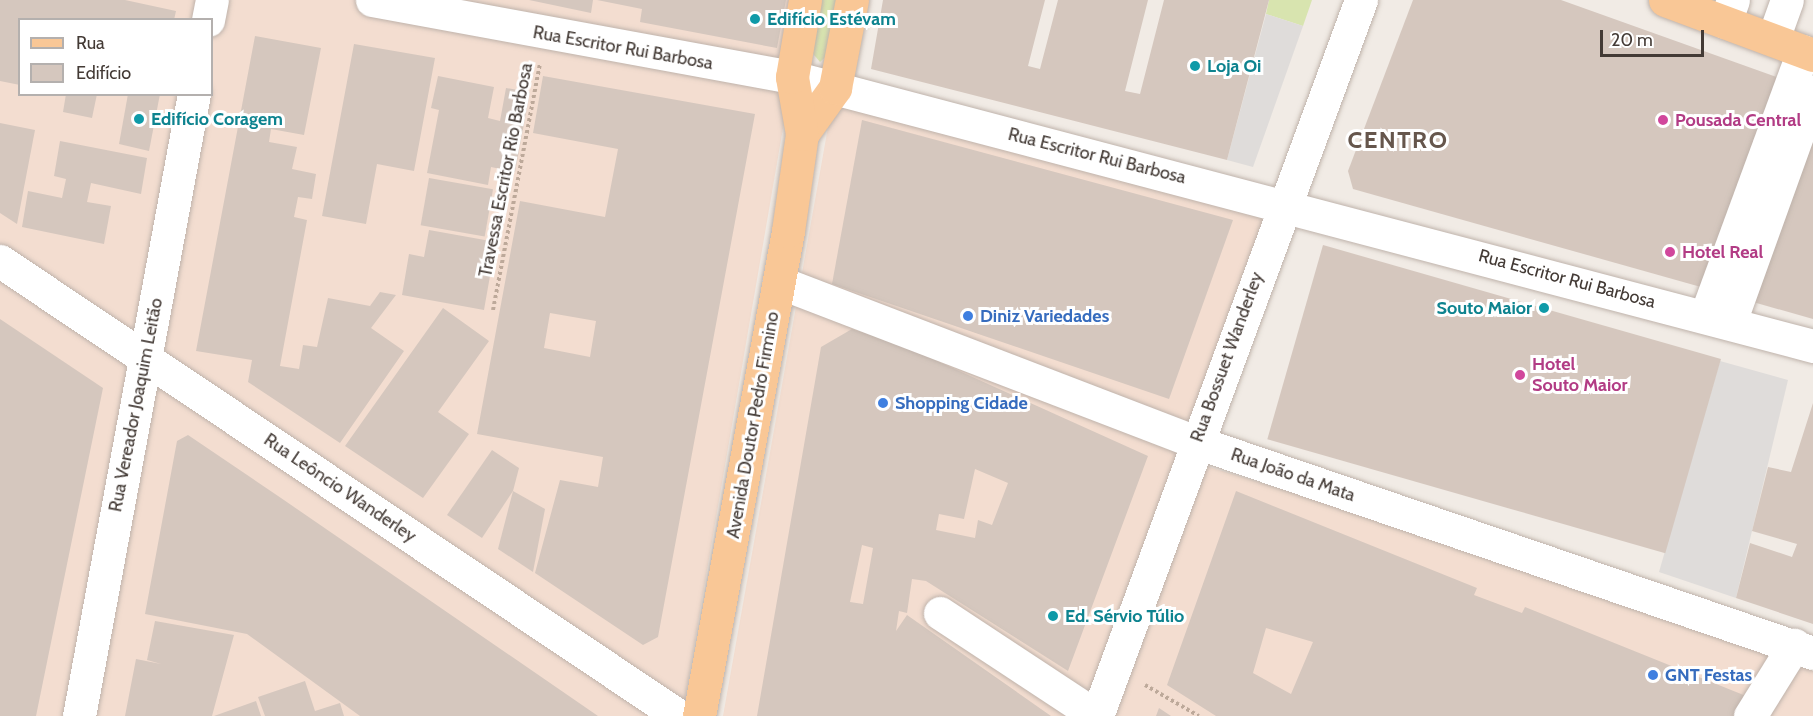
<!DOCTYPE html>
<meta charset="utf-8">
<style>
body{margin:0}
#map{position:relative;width:1813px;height:716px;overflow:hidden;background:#f1ebe5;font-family:Cabin,sans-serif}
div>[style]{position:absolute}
.commercial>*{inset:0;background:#f3ddd0}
.green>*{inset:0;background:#d8e4af}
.parking>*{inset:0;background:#dfdcda}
.building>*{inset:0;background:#d5c7be;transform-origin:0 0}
.path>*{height:4px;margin-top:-2px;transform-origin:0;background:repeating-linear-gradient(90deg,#bda99a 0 3px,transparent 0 6px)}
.roads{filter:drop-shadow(0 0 2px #bfb3ab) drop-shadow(0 0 2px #bfb3ab)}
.minor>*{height:33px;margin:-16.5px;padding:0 16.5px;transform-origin:16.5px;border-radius:16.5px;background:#fff}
.major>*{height:33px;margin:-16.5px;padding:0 16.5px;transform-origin:16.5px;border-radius:16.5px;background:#f9c796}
.dots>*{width:16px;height:16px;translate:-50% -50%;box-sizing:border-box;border:3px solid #fff;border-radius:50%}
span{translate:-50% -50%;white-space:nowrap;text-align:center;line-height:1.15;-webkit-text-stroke:6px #fff;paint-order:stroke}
.culture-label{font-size:18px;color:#0d838f;font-weight:700}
.left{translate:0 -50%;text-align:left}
.right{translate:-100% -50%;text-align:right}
.street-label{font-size:18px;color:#433a35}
.hotel-label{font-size:18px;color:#b23c85;font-weight:700}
.shop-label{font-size:18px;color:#366cbe;font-weight:700}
.district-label{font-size:24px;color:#66564c;font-weight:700;letter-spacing:1.5px}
.legend{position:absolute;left:18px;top:18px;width:195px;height:78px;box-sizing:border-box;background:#fff;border:2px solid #b4b0ae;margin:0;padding:8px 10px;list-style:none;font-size:18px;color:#433a35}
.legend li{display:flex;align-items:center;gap:12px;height:30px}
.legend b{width:30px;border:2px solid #b4b0ae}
.scale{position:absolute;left:1600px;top:30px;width:104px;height:27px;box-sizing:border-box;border:3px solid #433a35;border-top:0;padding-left:8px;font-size:18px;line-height:21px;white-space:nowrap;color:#433a35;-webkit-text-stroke:4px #fff;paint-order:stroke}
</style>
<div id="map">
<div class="commercial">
<div style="clip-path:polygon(evenodd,0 0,805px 0,682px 716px,0 716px,0 0,20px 20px,212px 20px,212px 94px,20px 94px,20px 20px)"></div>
<div style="clip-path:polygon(835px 88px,1283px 204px,1190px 461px,1813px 653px,1813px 716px,723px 716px)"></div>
</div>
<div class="green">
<div style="clip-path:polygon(817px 0,842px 0,832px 51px,820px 62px,809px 49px)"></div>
<div style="clip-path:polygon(1269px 0,1312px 0,1303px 26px,1266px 14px)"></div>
</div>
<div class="parking">
<div style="clip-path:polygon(1266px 14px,1303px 26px,1253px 167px,1227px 160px)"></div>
<div style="clip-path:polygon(1720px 361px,1788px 380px,1736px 598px,1659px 572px)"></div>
</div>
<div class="building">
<div style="clip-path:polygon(0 0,125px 0,176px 11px,174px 20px,20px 20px,20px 85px,0 81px)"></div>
<div style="clip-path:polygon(529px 0,593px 0,591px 13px)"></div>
<div style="clip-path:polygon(597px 0,786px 0,777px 48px,640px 22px,642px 9px)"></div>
<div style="clip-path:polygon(883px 0,1045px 0,1028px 66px,1040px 69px,1058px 0,1148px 0,1125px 91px,1140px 94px,1164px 0,1269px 0,1227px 160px,871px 69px)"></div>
<div style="clip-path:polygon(1413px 0,1561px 0,1785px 80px,1708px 289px,1353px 189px,1348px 171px)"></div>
<div style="clip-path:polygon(255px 36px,321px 48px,304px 135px,271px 129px,269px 142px,297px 147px,292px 169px,316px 174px,312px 199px,298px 197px,294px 217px,307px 220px,280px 366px,299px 369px,303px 345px,317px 347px,328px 298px,370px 306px,380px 292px,396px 295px,371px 328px,404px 351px,340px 443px,248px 382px,252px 360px,196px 351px)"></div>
<div style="clip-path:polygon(354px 44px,435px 58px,414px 171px,377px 164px,366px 224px,322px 216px)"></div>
<div style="clip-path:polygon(438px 76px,494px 87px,488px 118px,500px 121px,506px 88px,530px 92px,515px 172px,491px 167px,488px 185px,427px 173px,439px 110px,431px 108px)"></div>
<div style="clip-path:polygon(evenodd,543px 76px,755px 114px,658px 637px,643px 645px,535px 573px,560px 480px,598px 487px,603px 457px,477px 434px,520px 201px,605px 217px,618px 149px,533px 133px,543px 76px,550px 313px,596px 321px,590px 357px,544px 348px,550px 313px)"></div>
<div style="clip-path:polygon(66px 94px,97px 94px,92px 118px,63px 112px)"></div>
<div style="clip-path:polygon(128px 94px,160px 94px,149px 151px,119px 144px)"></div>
<div style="clip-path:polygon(1813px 116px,1813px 319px,1746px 300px)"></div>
<div style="clip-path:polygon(862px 120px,1233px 220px,1169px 399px,832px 284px)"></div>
<div style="clip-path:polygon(0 123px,35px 130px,17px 224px,0 213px)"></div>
<div style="clip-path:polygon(60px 141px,147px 158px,141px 194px,91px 183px,87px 202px,111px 206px,104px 244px,22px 227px,28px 191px,62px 198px,66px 179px,54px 176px)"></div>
<div style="left:429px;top:178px;width:65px;height:48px;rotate:10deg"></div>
<div style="clip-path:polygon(429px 230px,496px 242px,484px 310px,402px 295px,409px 254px,424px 257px)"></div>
<div style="left:1323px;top:245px;width:414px;height:202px;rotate:16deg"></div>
<div style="clip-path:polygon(443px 308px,489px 341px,438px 412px,469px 434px,423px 498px,345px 446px)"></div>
<div style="clip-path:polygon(0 319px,103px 388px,36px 716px,0 716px)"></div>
<div style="clip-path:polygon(evenodd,852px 329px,895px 342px,1148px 456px,1068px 671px,926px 581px,912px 579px,907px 613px,899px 611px,896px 631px,907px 615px,1051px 716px,757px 716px,821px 347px,852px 329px,975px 469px,1008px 483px,992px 525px,978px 520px,975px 538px,936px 530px,939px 514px,964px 519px,975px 469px,852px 329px,862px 545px,873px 548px,863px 604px,850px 602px,862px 545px)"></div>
<div style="clip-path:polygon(1813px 403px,1813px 624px,1736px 598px,1750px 543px,1792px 557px,1797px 544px,1752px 531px,1768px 467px,1791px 472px)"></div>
<div style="clip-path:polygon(188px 435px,281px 498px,598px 716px,360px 716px,247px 634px,145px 614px,177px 441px)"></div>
<div style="clip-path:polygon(492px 450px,519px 468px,513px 491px,482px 538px,447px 515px)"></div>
<div style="clip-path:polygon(513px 491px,545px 509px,533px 572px,498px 549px)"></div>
<div style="clip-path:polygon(evenodd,1236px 491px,1477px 588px,1474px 595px,1522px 613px,1525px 607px,1746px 696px,1733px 716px,1216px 716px,1167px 685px,1236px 491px,1266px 628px,1313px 642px,1291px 694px,1253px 673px,1266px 628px)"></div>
<div style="clip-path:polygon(155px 621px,234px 635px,212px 716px,125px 716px,136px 659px,161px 664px,147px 660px)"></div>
<div style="clip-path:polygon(305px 681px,315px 711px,340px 703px,344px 716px,265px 716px,258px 697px)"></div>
<div style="clip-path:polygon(256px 701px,261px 716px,214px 716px)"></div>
<div style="clip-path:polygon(1159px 708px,1171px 716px,1156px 716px)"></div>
</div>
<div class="path">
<div style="left:493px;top:310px;width:251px;rotate:-79.2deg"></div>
<div style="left:1145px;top:685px;width:62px;rotate:29.9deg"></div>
</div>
<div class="roads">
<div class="minor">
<div style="left:372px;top:0;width:427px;rotate:10.4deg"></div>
<div style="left:792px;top:77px;width:1056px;rotate:14.76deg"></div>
<div style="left:208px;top:20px;width:20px;rotate:-79deg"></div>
<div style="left:1725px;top:22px;width:23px;rotate:-70deg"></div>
<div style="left:1773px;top:39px;width:41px;rotate:-70.3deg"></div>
<div style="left:0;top:261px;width:817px;rotate:33.83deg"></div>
<div style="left:779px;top:282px;width:447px;rotate:21deg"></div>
<div style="left:1196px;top:442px;width:652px;rotate:18.88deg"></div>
<div style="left:1706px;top:315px;width:281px;rotate:-69.8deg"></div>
<div style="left:1730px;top:322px;width:245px;rotate:-70.2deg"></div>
<div style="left:940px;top:613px;width:187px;rotate:33.4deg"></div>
<div style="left:79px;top:716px;width:633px;rotate:-79.53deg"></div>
<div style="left:1097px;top:716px;width:763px;rotate:-69.76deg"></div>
<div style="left:1750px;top:716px;width:84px;rotate:-58.2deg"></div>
</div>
<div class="major">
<div style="left:1665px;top:0;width:158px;rotate:20.4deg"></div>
<div style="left:802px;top:134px;width:57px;rotate:-54.3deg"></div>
<div style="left:835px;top:88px;width:90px;rotate:-79.1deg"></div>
<div style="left:699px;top:716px;width:493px;rotate:-79.6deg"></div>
<div style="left:788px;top:231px;width:98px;rotate:-81.8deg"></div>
<div style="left:802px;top:134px;width:58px;rotate:-100deg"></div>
<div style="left:792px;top:77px;width:78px;rotate:-80.4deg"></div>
</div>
</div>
<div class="dots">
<div style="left:755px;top:19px;background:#0f9aa8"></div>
<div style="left:1195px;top:66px;background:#0f9aa8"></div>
<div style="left:139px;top:119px;background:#0f9aa8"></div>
<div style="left:1663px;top:120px;background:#d1479c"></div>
<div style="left:1670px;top:252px;background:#d1479c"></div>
<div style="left:1544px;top:308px;background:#0f9aa8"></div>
<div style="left:968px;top:316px;background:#3f7fe0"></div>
<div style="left:1520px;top:375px;background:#d1479c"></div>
<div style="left:883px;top:403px;background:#3f7fe0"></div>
<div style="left:1053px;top:616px;background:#0f9aa8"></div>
<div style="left:1653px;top:675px;background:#3f7fe0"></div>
</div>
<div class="culture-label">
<span class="left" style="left:767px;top:19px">Edifício Estévam</span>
<span class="left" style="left:1207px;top:66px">Loja Oi</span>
<span class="left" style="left:151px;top:119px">Edifício Coragem</span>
<span class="right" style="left:1532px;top:308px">Souto Maior</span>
<span class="left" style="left:1065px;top:616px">Ed. Sérvio Túlio</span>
</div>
<div class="street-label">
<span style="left:623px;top:48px;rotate:10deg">Rua Escritor Rui Barbosa</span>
<span style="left:1097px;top:156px;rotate:14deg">Rua Escritor Rui Barbosa</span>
<span style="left:506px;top:170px;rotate:-79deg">Travessa Escritor Rio Barbosa</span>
<span style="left:1567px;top:279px;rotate:15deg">Rua Escritor Rui Barbosa</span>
<span style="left:1227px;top:357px;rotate:-70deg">Rua Bossuet Wanderley</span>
<span style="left:136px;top:405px;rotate:-79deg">Rua Vereador Joaquim Leitão</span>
<span style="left:753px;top:425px;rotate:-80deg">Avenida Doutor Pedro Firmino</span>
<span style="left:1293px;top:475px;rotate:19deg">Rua João da Mata</span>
<span style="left:340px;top:488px;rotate:34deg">Rua Leôncio Wanderley</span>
</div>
<div class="hotel-label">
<span class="left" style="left:1675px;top:120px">Pousada Central</span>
<span class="left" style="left:1682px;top:252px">Hotel Real</span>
<span class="left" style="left:1532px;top:375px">Hotel<br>Souto Maior</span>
</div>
<div class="shop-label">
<span class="left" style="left:980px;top:316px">Diniz Variedades</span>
<span class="left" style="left:895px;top:403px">Shopping Cidade</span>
<span class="left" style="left:1665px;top:675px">GNT Festas</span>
</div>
<div class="district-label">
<span style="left:1398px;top:140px">CENTRO</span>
</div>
<ul class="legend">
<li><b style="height:8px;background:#f9c796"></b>Rua</li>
<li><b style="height:16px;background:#d5c7be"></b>Edifício</li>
</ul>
<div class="scale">20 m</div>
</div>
